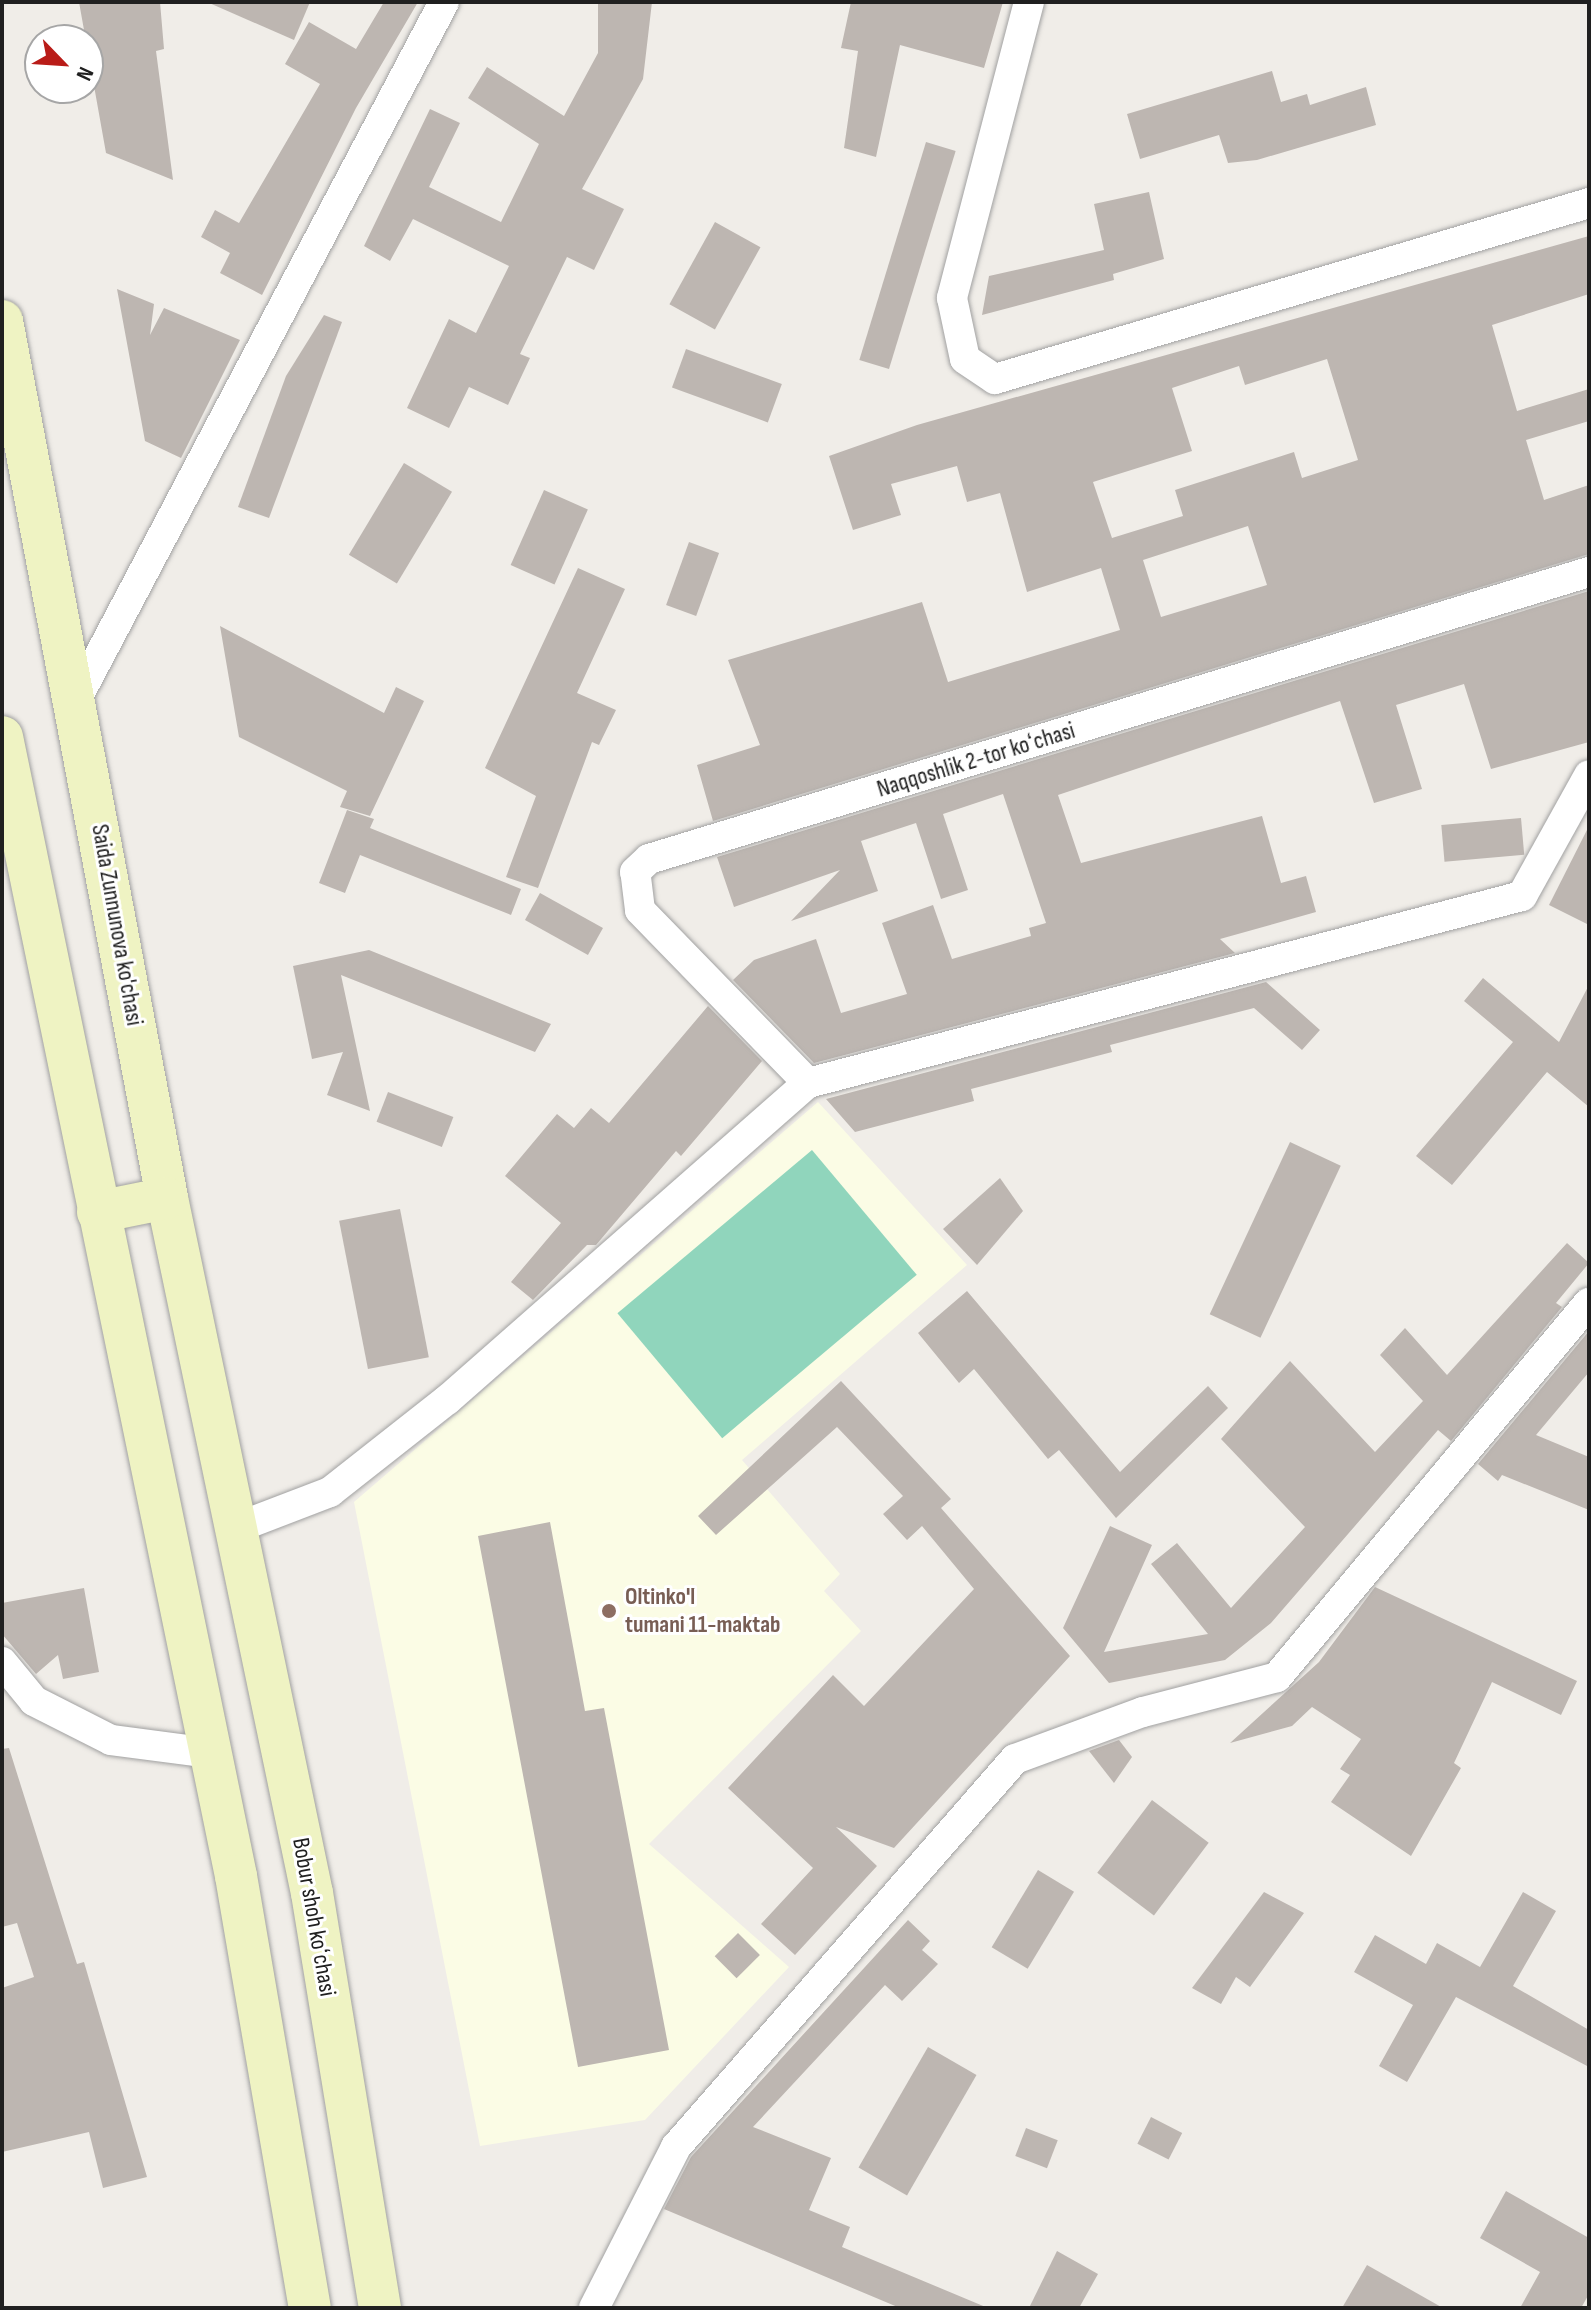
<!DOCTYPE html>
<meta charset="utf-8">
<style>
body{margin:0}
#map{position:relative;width:1591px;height:2310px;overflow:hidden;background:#f0ede8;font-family:"Sofia Sans Condensed",sans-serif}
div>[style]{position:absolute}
.education>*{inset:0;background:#fbfce5}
.pitch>*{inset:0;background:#90d5bc;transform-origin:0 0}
.building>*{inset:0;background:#bdb6b1;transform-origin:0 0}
.roads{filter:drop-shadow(0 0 2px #a1a1a1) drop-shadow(0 0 2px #a1a1a1)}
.street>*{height:30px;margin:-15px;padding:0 15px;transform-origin:15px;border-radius:15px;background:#fff}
.secondary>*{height:42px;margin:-21px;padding:0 21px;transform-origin:21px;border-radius:21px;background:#eff3c3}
.dots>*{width:22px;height:22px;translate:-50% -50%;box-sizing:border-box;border:4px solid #fff;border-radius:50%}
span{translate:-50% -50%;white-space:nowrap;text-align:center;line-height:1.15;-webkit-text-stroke:6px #fff;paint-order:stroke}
.street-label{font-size:24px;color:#202020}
.education-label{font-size:24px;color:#785e54;font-weight:700}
.left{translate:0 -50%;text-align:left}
.frame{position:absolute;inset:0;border:4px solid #202020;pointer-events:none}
.north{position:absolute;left:24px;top:24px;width:80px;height:80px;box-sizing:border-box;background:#fff;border:2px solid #a6a6a6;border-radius:50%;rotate:115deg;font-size:22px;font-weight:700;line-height:32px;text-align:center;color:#202020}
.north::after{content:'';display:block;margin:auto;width:28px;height:36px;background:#b91c18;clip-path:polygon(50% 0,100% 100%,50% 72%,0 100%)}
</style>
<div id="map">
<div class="education">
<div style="clip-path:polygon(818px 1102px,967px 1265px,742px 1460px,840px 1574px,824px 1591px,861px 1631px,649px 1844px,789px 1967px,645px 2120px,480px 2146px,354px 1502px)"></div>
</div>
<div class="pitch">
<div style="left:812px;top:1150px;width:163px;height:254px;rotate:50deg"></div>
</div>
<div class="building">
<div style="clip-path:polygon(79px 2px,160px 2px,164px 49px,156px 51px,173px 180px,106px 153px)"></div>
<div style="clip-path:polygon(207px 2px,310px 2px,294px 40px)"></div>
<div style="clip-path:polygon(384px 2px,418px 2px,356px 108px,262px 295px,220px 273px,230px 253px,201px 237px,215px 210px,239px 223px,320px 84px,285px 64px,309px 22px,356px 49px)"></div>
<div style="clip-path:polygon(598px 2px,652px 2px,643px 79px,582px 189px,624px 209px,594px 270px,567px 257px,520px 354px,530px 358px,508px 405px,469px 387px,449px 428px,407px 408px,449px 319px,476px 333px,509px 266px,413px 219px,390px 261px,364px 246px,430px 109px,460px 123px,429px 187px,501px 222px,539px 144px,468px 98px,487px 67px,564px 116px,598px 53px)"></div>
<div style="clip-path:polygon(851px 2px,1003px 2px,984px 68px,900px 45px,876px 157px,844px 148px,858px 51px,841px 48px)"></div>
<div style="clip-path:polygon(1272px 71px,1281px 102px,1307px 94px,1310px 105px,1366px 87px,1376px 125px,1257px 160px,1228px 163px,1219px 135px,1140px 159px,1127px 114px)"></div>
<div style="left:926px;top:142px;width:31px;height:228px;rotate:17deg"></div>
<div style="clip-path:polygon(1149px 192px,1164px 259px,1113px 274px,1114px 280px,982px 315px,989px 276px,1104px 250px,1094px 204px)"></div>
<div style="left:715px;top:222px;width:52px;height:94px;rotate:29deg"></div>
<div style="clip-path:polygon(evenodd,1589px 236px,1589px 294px,1492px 325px,1517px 411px,1589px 389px,1589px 421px,1526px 440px,1544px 500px,1589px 485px,1589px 554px,713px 821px,697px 765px,760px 745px,728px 660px,922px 602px,948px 682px,1120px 630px,1101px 568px,1027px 592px,1000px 493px,967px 502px,957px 466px,891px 484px,901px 515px,853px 530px,829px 456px,917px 425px,1589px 236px,1327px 359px,1358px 460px,1302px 478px,1294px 452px,1175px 490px,1183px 516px,1112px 538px,1093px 482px,1192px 451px,1172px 388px,1239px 366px,1245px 385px,1327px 359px,1589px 236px,1248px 526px,1267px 585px,1161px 617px,1143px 560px,1248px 526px)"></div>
<div style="clip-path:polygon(117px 289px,154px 304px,150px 335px,164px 308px,240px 340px,181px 458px,145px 441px)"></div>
<div style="clip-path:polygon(324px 315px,342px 322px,269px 518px,238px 507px,286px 376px)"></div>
<div style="left:686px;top:349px;width:102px;height:41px;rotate:20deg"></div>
<div style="left:404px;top:463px;width:56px;height:107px;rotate:31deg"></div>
<div style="left:544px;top:490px;width:48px;height:82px;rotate:24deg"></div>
<div style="left:689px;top:542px;width:32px;height:67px;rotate:20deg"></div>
<div style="clip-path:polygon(578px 568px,625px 589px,577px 693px,616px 710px,599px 745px,592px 742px,538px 888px,506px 877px,536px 796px,485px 768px)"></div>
<div style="clip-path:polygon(1589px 591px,1589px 742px,1491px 769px,1464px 684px,1396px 705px,1422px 789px,1374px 803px,1340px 701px,1058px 795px,1081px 863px,1262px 816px,1281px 883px,1306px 876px,1316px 912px,1220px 939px,1235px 953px,814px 1063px,733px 980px,754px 960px,816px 939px,841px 1013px,907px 994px,882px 923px,933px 905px,952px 959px,1031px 936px,1029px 928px,1046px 923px,1003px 794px,943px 814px,968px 890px,941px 899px,916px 823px,861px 841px,878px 891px,791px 921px,840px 870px,734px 907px,717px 857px)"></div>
<div style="clip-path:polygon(220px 626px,384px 713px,396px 687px,424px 701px,370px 816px,340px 807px,347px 791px,239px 737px)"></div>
<div style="clip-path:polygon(347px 810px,374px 819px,370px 828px,521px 889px,511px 915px,360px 855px,345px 893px,319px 883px)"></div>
<div style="left:1521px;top:818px;width:37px;height:80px;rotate:85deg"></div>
<div style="clip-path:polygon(1589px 826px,1589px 925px,1549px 905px)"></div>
<div style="left:540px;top:893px;width:72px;height:31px;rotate:29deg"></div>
<div style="clip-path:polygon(369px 950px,426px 973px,551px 1024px,535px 1052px,341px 975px,370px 1111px,327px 1095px,343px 1052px,312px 1059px,293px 966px)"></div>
<div style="clip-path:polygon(1483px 978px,1559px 1042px,1589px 985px,1589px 1107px,1547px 1072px,1452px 1185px,1416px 1156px,1513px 1042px,1464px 1001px)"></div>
<div style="clip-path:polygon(1266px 982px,1320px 1030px,1302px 1050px,1254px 1008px,1110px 1045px,1112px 1052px,971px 1089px,974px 1101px,855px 1132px,826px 1099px)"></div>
<div style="clip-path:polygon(708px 1006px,762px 1061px,681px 1156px,676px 1151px,596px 1245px,587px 1245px,533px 1300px,511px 1282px,561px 1223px,505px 1176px,557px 1114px,574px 1128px,591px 1108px,609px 1123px)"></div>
<div style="left:388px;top:1092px;width:70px;height:32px;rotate:21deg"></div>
<div style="left:1290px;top:1142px;width:56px;height:190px;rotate:25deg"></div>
<div style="clip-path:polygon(1000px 1178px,1023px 1211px,977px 1265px,943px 1229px)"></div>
<div style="left:400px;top:1209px;width:151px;height:62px;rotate:79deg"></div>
<div style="clip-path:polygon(1567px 1243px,1589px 1263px,1556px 1303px,1562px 1307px,1451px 1441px,1438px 1430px,1271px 1623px,1225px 1660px,1109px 1683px,1063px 1628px,1110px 1526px,1152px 1545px,1104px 1652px,1208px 1634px,1151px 1564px,1177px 1543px,1231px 1608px,1305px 1527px,1221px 1439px,1290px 1361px,1375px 1452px,1423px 1401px,1380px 1355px,1405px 1328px,1447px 1375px)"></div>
<div style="clip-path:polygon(967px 1291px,1120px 1472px,1208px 1386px,1228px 1408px,1116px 1518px,1059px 1450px,1048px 1459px,974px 1369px,959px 1383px,918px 1333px)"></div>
<div style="clip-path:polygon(1589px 1331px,1589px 1372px,1536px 1435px,1589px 1457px,1589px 1510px,1502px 1475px,1498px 1481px,1478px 1464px)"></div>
<div style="clip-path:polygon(841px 1381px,951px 1499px,941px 1508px,1070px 1656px,894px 1848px,836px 1827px,877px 1866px,795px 1955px,761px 1924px,813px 1868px,728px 1788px,833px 1675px,864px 1706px,974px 1589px,922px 1526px,907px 1540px,883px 1514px,903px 1496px,837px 1427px,716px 1535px,698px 1516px)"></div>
<div style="clip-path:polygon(550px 1522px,585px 1711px,604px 1708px,669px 2050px,578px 2067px,478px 1536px)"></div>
<div style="clip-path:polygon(1375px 1587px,1577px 1681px,1561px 1715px,1492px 1682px,1454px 1763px,1461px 1768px,1411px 1856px,1331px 1802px,1350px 1775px,1340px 1769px,1361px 1739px,1312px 1707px,1292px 1726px,1230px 1743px,1319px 1662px)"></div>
<div style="clip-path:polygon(84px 1588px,99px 1672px,63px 1679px,58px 1655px,36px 1674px,2px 1634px,2px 1603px)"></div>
<div style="clip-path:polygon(1119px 1740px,1132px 1757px,1114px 1783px,1089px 1751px)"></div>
<div style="clip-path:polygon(9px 1748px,77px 1964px,84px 1962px,147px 2177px,103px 2188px,89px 2132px,2px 2152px,2px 1988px,34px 1977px,17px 1923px,2px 1927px,2px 1749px)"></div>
<div style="left:1152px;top:1800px;width:71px;height:91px;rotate:37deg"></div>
<div style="left:1038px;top:1870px;width:42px;height:90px;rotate:31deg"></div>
<div style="clip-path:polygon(1264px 1892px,1304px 1913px,1250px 1987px,1236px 1977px,1221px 2004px,1192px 1988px)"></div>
<div style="clip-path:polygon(1523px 1892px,1556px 1911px,1513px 1986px,1589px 2030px,1589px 2067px,1456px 1997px,1407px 2082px,1379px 2066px,1413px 2005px,1354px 1972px,1375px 1935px,1426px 1964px,1437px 1943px,1480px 1967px)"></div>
<div style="clip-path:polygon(908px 1920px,930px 1941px,922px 1950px,938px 1964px,902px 2001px,885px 1985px,753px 2127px,831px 2158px,809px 2210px,850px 2227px,842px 2247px,988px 2308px,900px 2308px,664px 2209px,691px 2157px)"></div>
<div style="left:738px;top:1933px;width:31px;height:33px;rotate:45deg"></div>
<div style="left:928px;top:2047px;width:56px;height:139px;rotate:30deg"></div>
<div style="left:1151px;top:2117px;width:35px;height:30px;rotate:27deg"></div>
<div style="left:1026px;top:2128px;width:34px;height:30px;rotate:21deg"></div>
<div style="clip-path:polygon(1506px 2191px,1589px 2238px,1589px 2294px,1581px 2308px,1520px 2308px,1540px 2272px,1480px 2238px)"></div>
<div style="clip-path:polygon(1057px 2251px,1098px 2274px,1079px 2308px,1029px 2308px)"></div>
<div style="clip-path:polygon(1367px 2265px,1443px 2308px,1342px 2308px)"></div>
</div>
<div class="roads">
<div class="street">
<div style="left:1029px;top:2px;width:306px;rotate:104.6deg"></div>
<div style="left:952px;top:298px;width:62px;rotate:78deg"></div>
<div style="left:965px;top:359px;width:36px;rotate:34deg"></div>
<div style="left:995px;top:379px;width:620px;rotate:-16.5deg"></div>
<div style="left:76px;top:700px;width:789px;rotate:-62.2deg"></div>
<div style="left:808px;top:1083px;width:241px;rotate:-134.2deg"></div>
<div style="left:640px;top:910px;width:38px;rotate:-97deg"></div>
<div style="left:635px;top:872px;width:19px;rotate:-43deg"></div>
<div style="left:649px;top:859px;width:983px;rotate:-16.98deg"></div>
<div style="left:236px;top:1528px;width:101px;rotate:-21deg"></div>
<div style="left:330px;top:1492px;width:149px;rotate:-38.2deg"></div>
<div style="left:447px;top:1400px;width:480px;rotate:-41.3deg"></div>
<div style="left:808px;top:1083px;width:738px;rotate:-14.68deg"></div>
<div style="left:1522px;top:896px;width:138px;rotate:-61deg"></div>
<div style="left:2px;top:1662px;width:50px;rotate:50.6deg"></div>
<div style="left:34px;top:1701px;width:86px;rotate:26.9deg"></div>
<div style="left:111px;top:1740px;width:101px;rotate:7.4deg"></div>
<div style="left:594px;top:2308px;width:181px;rotate:-63deg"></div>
<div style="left:676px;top:2147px;width:515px;rotate:-48.86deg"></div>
<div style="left:1015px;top:1759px;width:136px;rotate:-20.2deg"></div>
<div style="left:1143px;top:1712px;width:138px;rotate:-14.6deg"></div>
<div style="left:1277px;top:1677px;width:487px;rotate:-50.2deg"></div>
</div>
<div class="secondary">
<div style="left:2px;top:321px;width:892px;rotate:79.34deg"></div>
<div style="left:167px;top:1198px;width:710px;rotate:78.22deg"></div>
<div style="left:312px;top:1893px;width:421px;rotate:80.7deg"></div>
<div style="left:2px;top:737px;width:1163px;rotate:78.39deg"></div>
<div style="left:236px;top:1876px;width:438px;rotate:80.3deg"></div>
<div style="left:98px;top:1212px;width:70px;rotate:-11.5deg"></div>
</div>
</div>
<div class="dots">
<div style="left:609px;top:1611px;background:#8d6e63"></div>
</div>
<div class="street-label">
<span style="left:976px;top:760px;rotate:-17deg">Naqqoshlik 2-tor koʻchasi</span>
<span style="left:117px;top:925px;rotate:80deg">Saida Zunnunova ko'chasi</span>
<span style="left:314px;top:1917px;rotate:80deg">Bobur shoh koʻchasi</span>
</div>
<div class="education-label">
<span class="left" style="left:625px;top:1611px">Oltinko'l<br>tumani 11-maktab</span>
</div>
<div class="frame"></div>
<div class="north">N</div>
</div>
